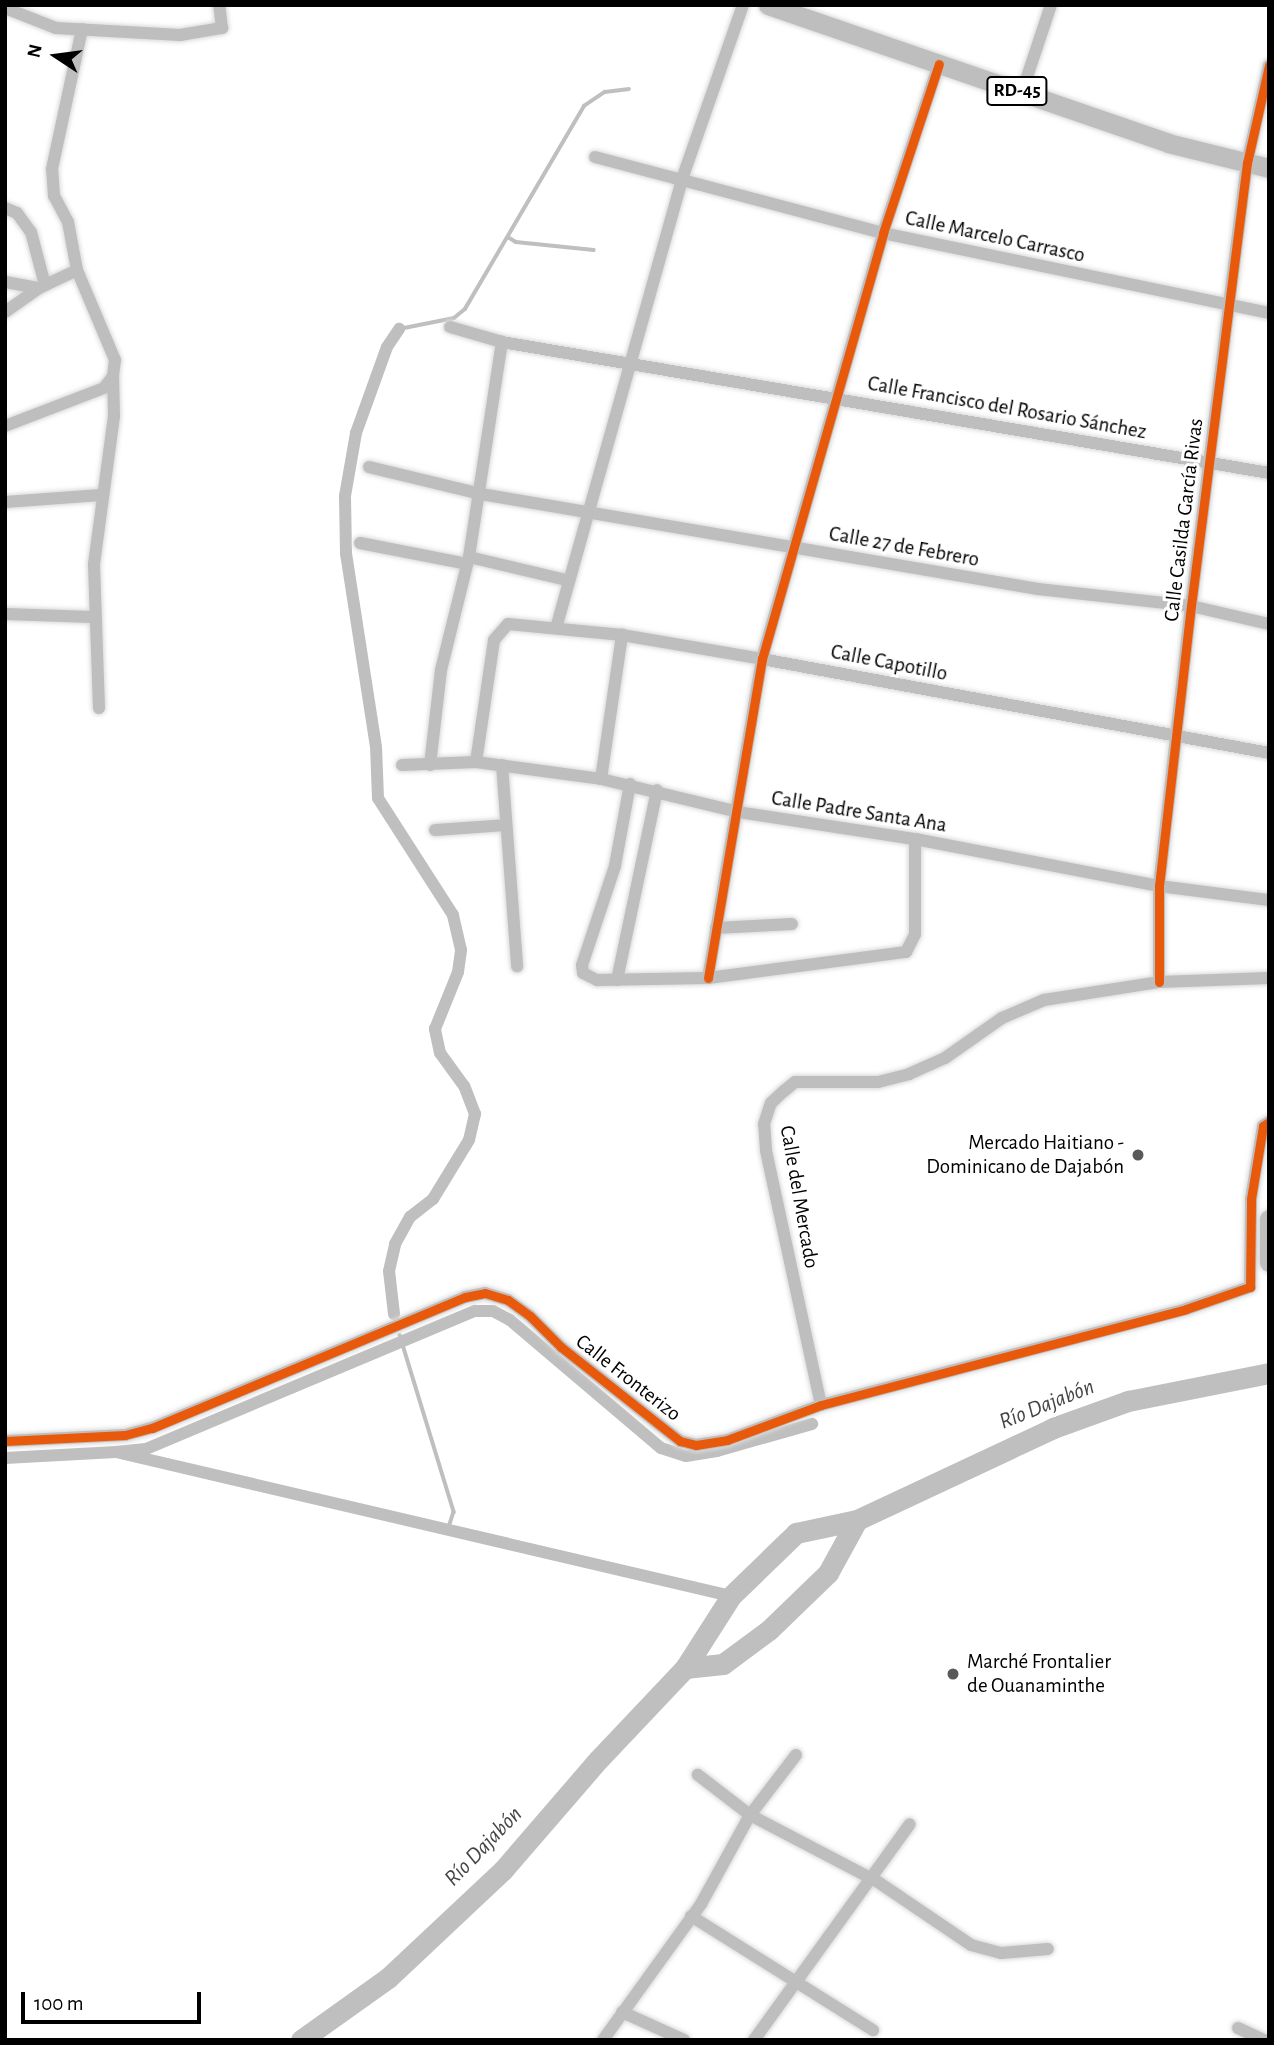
<!DOCTYPE html>
<meta charset="utf-8">
<style>
body{margin:0}
#map{position:relative;width:1274px;height:2045px;overflow:hidden;background:#fff;font-family:"Alegreya Sans",sans-serif}
div>[style]{position:absolute}
.stream>*{height:3.5px;margin:-1.75px;padding:0 1.75px;transform-origin:1.75px;border-radius:1.75px;background:#bfbfbf}
.canal>*{height:12px;margin:-6px;padding:0 6px;transform-origin:6px;border-radius:6px;background:#bfbfbf}
.river>*{height:21px;margin:-10.5px;padding:0 10.5px;transform-origin:10.5px;border-radius:10.5px;background:#bfbfbf}
.roads{filter:drop-shadow(0 0 2px #dbdbdb) drop-shadow(0 0 2px #dbdbdb)}
.minor>*{height:12px;margin:-6px;padding:0 6px;transform-origin:6px;border-radius:6px;background:#bebebe}
.primary>*{height:19px;margin:-9.5px;padding:0 9.5px;transform-origin:9.5px;border-radius:9.5px;background:#bebebe}
.cycleway>*{height:9px;margin:-4.5px;padding:0 4.5px;transform-origin:4.5px;border-radius:4.5px;background:#e8590c}
.dots>*{width:19px;height:19px;translate:-50% -50%;box-sizing:border-box;border:4px solid #fff;border-radius:50%}
span{translate:-50% -50%;white-space:nowrap;text-align:center;line-height:1.15;-webkit-text-stroke:6px #fff;paint-order:stroke}
.shield-label span{padding:2px 5px;background:#fff;border:2px solid;border-radius:5px;-webkit-text-stroke-width:0}
.shield-label{font-size:19px;color:#000;font-weight:700}
.street-label{font-size:21px;color:#000}
.poi-label{font-size:21px;color:#000}
.right{translate:-100% -50%;text-align:right}
.left{translate:0 -50%;text-align:left}
.water-label{font-size:23px;color:#444;font-style:italic}
.frame{position:absolute;inset:0;border:7px solid #000;pointer-events:none}
.north{position:absolute;left:21px;top:21px;width:70px;height:70px;-webkit-text-stroke:5px #fff;paint-order:stroke;rotate:283deg;font-size:19px;font-weight:700;line-height:28px;text-align:center;color:#000}
.north::after{content:'';display:block;margin:auto;width:24px;height:32px;background:#000;clip-path:polygon(50% 0,100% 100%,50% 72%,0 100%)}
.scale{position:absolute;left:21px;top:1992px;width:180px;height:32px;box-sizing:border-box;border:4px solid #000;border-top:0;padding-left:9px;font-size:21px;line-height:24px;white-space:nowrap;color:#000;-webkit-text-stroke:5px #fff;paint-order:stroke}
</style>
<div id="map">
<div class="stream">
<div style="left:508px;top:237px;width:9px;rotate:32deg"></div>
<div style="left:516px;top:242px;width:78px;rotate:5.9deg"></div>
<div style="left:399px;top:329px;width:56px;rotate:-11.3deg"></div>
<div style="left:454px;top:318px;width:14px;rotate:-39deg"></div>
<div style="left:465px;top:309px;width:235px;rotate:-59.6deg"></div>
<div style="left:584px;top:106px;width:25px;rotate:-34deg"></div>
<div style="left:605px;top:92px;width:24px;rotate:-7deg"></div>
<div style="left:400px;top:1335px;width:185px;rotate:73deg"></div>
<div style="left:454px;top:1512px;width:20px;rotate:108deg"></div>
</div>
<div class="canal">
<div style="left:394px;top:1314px;width:43px;rotate:-96.6deg"></div>
<div style="left:389px;top:1271px;width:28px;rotate:-77deg"></div>
<div style="left:395px;top:1244px;width:31px;rotate:-61deg"></div>
<div style="left:410px;top:1217px;width:29px;rotate:-38deg"></div>
<div style="left:433px;top:1199px;width:69px;rotate:-58.6deg"></div>
<div style="left:469px;top:1140px;width:27px;rotate:-77deg"></div>
<div style="left:475px;top:1114px;width:30px;rotate:-111deg"></div>
<div style="left:464px;top:1086px;width:41px;rotate:-126deg"></div>
<div style="left:440px;top:1053px;width:25px;rotate:-102deg"></div>
<div style="left:435px;top:1029px;width:61px;rotate:-68deg"></div>
<div style="left:458px;top:972px;width:22px;rotate:-82deg"></div>
<div style="left:461px;top:950px;width:36px;rotate:-103deg"></div>
<div style="left:453px;top:915px;width:139px;rotate:-122.7deg"></div>
<div style="left:378px;top:798px;width:51px;rotate:-92.2deg"></div>
<div style="left:376px;top:747px;width:195px;rotate:-98.8deg"></div>
<div style="left:346px;top:554px;width:58px;rotate:-91deg"></div>
<div style="left:345px;top:496px;width:64px;rotate:-80.1deg"></div>
<div style="left:356px;top:433px;width:91px;rotate:-70.2deg"></div>
<div style="left:387px;top:347px;width:22px;rotate:-56deg"></div>
<div style="left:116px;top:1452px;width:30px;rotate:-6deg"></div>
<div style="left:146px;top:1449px;width:357px;rotate:-22.8deg"></div>
<div style="left:475px;top:1311px;width:18px"></div>
<div style="left:493px;top:1311px;width:19px;rotate:28deg"></div>
<div style="left:510px;top:1320px;width:198px;rotate:40.3deg"></div>
<div style="left:661px;top:1448px;width:26px;rotate:18deg"></div>
<div style="left:686px;top:1456px;width:31px;rotate:-9deg"></div>
<div style="left:717px;top:1451px;width:99px;rotate:-15.9deg"></div>
<div style="left:5px;top:1458px;width:111px;rotate:-3.1deg"></div>
<div style="left:116px;top:1452px;width:632px;rotate:13.18deg"></div>
</div>
<div class="river">
<div style="left:685px;top:1668px;width:38px;rotate:-6deg"></div>
<div style="left:723px;top:1664px;width:57px;rotate:-36.5deg"></div>
<div style="left:769px;top:1630px;width:82px;rotate:-44deg"></div>
<div style="left:828px;top:1573px;width:60px;rotate:-61.3deg"></div>
<div style="left:301px;top:2040px;width:107px;rotate:-35.5deg"></div>
<div style="left:388px;top:1978px;width:158px;rotate:-43.2deg"></div>
<div style="left:503px;top:1870px;width:145px;rotate:-49.2deg"></div>
<div style="left:598px;top:1760px;width:127px;rotate:-46.6deg"></div>
<div style="left:685px;top:1668px;width:85px;rotate:-57.4deg"></div>
<div style="left:731px;top:1596px;width:91px;rotate:-44.1deg"></div>
<div style="left:796px;top:1533px;width:62px;rotate:-12deg"></div>
<div style="left:857px;top:1520px;width:217px;rotate:-25.1deg"></div>
<div style="left:1053px;top:1428px;width:80px;rotate:-19.8deg"></div>
<div style="left:1128px;top:1401px;width:144px;rotate:-11.2deg"></div>
</div>
<div class="roads">
<div class="minor">
<div style="left:5px;top:8px;width:55px;rotate:21.4deg"></div>
<div style="left:56px;top:28px;width:124px;rotate:3.2deg"></div>
<div style="left:180px;top:35px;width:43px;rotate:-9.5deg"></div>
<div style="left:222px;top:28px;width:23px;rotate:-97deg"></div>
<div style="left:1022px;top:92px;width:92px;rotate:-71.6deg"></div>
<div style="left:595px;top:157px;width:298px;rotate:14.8deg"></div>
<div style="left:883px;top:233px;width:394px;rotate:11.7deg"></div>
<div style="left:5px;top:208px;width:13px;rotate:23deg"></div>
<div style="left:17px;top:213px;width:24px;rotate:54deg"></div>
<div style="left:31px;top:232px;width:55px;rotate:75.2deg"></div>
<div style="left:5px;top:282px;width:35px;rotate:10deg"></div>
<div style="left:39px;top:288px;width:42px;rotate:-25.3deg"></div>
<div style="left:5px;top:312px;width:42px;rotate:-35.2deg"></div>
<div style="left:450px;top:327px;width:54px;rotate:16.1deg"></div>
<div style="left:502px;top:342px;width:778px;rotate:9.69deg"></div>
<div style="left:5px;top:426px;width:106px;rotate:-21deg"></div>
<div style="left:104px;top:388px;width:15px;rotate:-53deg"></div>
<div style="left:113px;top:376px;width:16px;rotate:-83deg"></div>
<div style="left:115px;top:360px;width:98px;rotate:-112.9deg"></div>
<div style="left:77px;top:270px;width:49px;rotate:-100.6deg"></div>
<div style="left:68px;top:222px;width:30px;rotate:-118deg"></div>
<div style="left:54px;top:196px;width:27px;rotate:-94deg"></div>
<div style="left:52px;top:169px;width:143px;rotate:-77.9deg"></div>
<div style="left:369px;top:467px;width:115px;rotate:13.6deg"></div>
<div style="left:481px;top:494px;width:565px;rotate:9.68deg"></div>
<div style="left:1038px;top:589px;width:154px;rotate:6.3deg"></div>
<div style="left:1191px;top:606px;width:80px;rotate:13deg"></div>
<div style="left:5px;top:502px;width:96px;rotate:-4.2deg"></div>
<div style="left:360px;top:543px;width:109px;rotate:11.1deg"></div>
<div style="left:469px;top:557px;width:100px;rotate:13.3deg"></div>
<div style="left:5px;top:614px;width:88px;rotate:2deg"></div>
<div style="left:556px;top:628px;width:466px;rotate:-74.3deg"></div>
<div style="left:682px;top:179px;width:184px;rotate:-70.7deg"></div>
<div style="left:99px;top:708px;width:144px;rotate:-92deg"></div>
<div style="left:94px;top:564px;width:149px;rotate:-82.3deg"></div>
<div style="left:114px;top:416px;width:40px;rotate:-91.4deg"></div>
<div style="left:476px;top:762px;width:123px;rotate:-81.6deg"></div>
<div style="left:494px;top:640px;width:21px;rotate:-49deg"></div>
<div style="left:508px;top:624px;width:115px;rotate:5.5deg"></div>
<div style="left:622px;top:635px;width:142px;rotate:9.7deg"></div>
<div style="left:762px;top:659px;width:516px;rotate:10.5deg"></div>
<div style="left:402px;top:765px;width:74px;rotate:-2.3deg"></div>
<div style="left:476px;top:762px;width:126px;rotate:7.7deg"></div>
<div style="left:601px;top:779px;width:141px;rotate:13.5deg"></div>
<div style="left:738px;top:812px;width:179px;rotate:8.7deg"></div>
<div style="left:915px;top:839px;width:248px;rotate:10.9deg"></div>
<div style="left:1159px;top:886px;width:111px;rotate:7.3deg"></div>
<div style="left:430px;top:765px;width:96px;rotate:-83.4deg"></div>
<div style="left:441px;top:670px;width:116px;rotate:-76.1deg"></div>
<div style="left:469px;top:557px;width:218px;rotate:-81.3deg"></div>
<div style="left:502px;top:765px;width:202px;rotate:85.7deg"></div>
<div style="left:601px;top:779px;width:146px;rotate:-81.7deg"></div>
<div style="left:630px;top:784px;width:83px;rotate:100.4deg"></div>
<div style="left:615px;top:866px;width:104px;rotate:108.4deg"></div>
<div style="left:582px;top:965px;width:8px;rotate:83deg"></div>
<div style="left:583px;top:973px;width:16px;rotate:27deg"></div>
<div style="left:597px;top:980px;width:111px;rotate:-1deg"></div>
<div style="left:708px;top:978px;width:200px;rotate:-7.5deg"></div>
<div style="left:906px;top:952px;width:20px;rotate:-63deg"></div>
<div style="left:915px;top:934px;width:95px;rotate:-90deg"></div>
<div style="left:435px;top:830px;width:71px;rotate:-4deg"></div>
<div style="left:716px;top:928px;width:76px;rotate:-3deg"></div>
<div style="left:708px;top:978px;width:324px;rotate:-80.4deg"></div>
<div style="left:762px;top:659px;width:443px;rotate:-74.1deg"></div>
<div style="left:883px;top:233px;width:178px;rotate:-71.7deg"></div>
<div style="left:617px;top:980px;width:194px;rotate:-78.1deg"></div>
<div style="left:1159px;top:982px;width:96px;rotate:-90deg"></div>
<div style="left:1159px;top:886px;width:282px;rotate:-83.5deg"></div>
<div style="left:1191px;top:606px;width:447px;rotate:-82.8deg"></div>
<div style="left:1247px;top:163px;width:100px;rotate:-77.3deg"></div>
<div style="left:821px;top:1405px;width:261px;rotate:-102.2deg"></div>
<div style="left:766px;top:1150px;width:26px;rotate:-94deg"></div>
<div style="left:764px;top:1124px;width:22px;rotate:-72deg"></div>
<div style="left:771px;top:1103px;width:18px;rotate:-43deg"></div>
<div style="left:784px;top:1091px;width:14px;rotate:-39deg"></div>
<div style="left:795px;top:1082px;width:83px"></div>
<div style="left:878px;top:1082px;width:32px;rotate:-14deg"></div>
<div style="left:909px;top:1074px;width:39px;rotate:-24deg"></div>
<div style="left:945px;top:1058px;width:70px;rotate:-35.1deg"></div>
<div style="left:1002px;top:1018px;width:46px;rotate:-23.2deg"></div>
<div style="left:1044px;top:1000px;width:116px;rotate:-8.9deg"></div>
<div style="left:1159px;top:982px;width:110px;rotate:-2.1deg"></div>
<div style="left:5px;top:1441px;width:120px;rotate:-2.9deg"></div>
<div style="left:125px;top:1435px;width:28px;rotate:-15deg"></div>
<div style="left:152px;top:1428px;width:339px;rotate:-22.7deg"></div>
<div style="left:465px;top:1297px;width:20px;rotate:-11deg"></div>
<div style="left:485px;top:1293px;width:24px;rotate:17deg"></div>
<div style="left:508px;top:1300px;width:27px;rotate:36deg"></div>
<div style="left:530px;top:1316px;width:44px;rotate:45deg"></div>
<div style="left:561px;top:1347px;width:152px;rotate:38.3deg"></div>
<div style="left:680px;top:1441px;width:16px;rotate:14deg"></div>
<div style="left:696px;top:1445px;width:31px;rotate:-9deg"></div>
<div style="left:727px;top:1440px;width:100px;rotate:-20.4deg"></div>
<div style="left:821px;top:1405px;width:377px;rotate:-14.7deg"></div>
<div style="left:1186px;top:1309px;width:68px;rotate:-19deg"></div>
<div style="left:1250px;top:1287px;width:88px;rotate:-89.3deg"></div>
<div style="left:1251px;top:1199px;width:74px;rotate:-80.7deg"></div>
<div style="left:1263px;top:1126px;width:7px;rotate:-34deg"></div>
<div style="left:796px;top:1755px;width:76px;rotate:127.5deg"></div>
<div style="left:750px;top:1815px;width:144px;rotate:27.6deg"></div>
<div style="left:878px;top:1882px;width:112px;rotate:34.1deg"></div>
<div style="left:971px;top:1945px;width:31px;rotate:15deg"></div>
<div style="left:1001px;top:1953px;width:47px;rotate:-4.9deg"></div>
<div style="left:691px;top:1916px;width:215px;rotate:32.1deg"></div>
<div style="left:622px;top:2012px;width:68px;rotate:24.3deg"></div>
<div style="left:1238px;top:2028px;width:29px;rotate:25deg"></div>
<div style="left:603px;top:2040px;width:168px;rotate:-54.2deg"></div>
<div style="left:701px;top:1904px;width:102px;rotate:-61.2deg"></div>
<div style="left:750px;top:1815px;width:66px;rotate:-142.4deg"></div>
<div style="left:754px;top:2040px;width:266px;rotate:-54.2deg"></div>
</div>
<div class="primary">
<div style="left:768px;top:5px;width:423px;rotate:19deg"></div>
<div style="left:1168px;top:143px;width:104px;rotate:13.9deg"></div>
<div style="left:1269px;top:1219px;width:43px;rotate:90deg"></div>
</div>
</div>
<div class="cycleway">
<div style="left:708px;top:978px;width:324px;rotate:-80.4deg"></div>
<div style="left:762px;top:659px;width:443px;rotate:-74.1deg"></div>
<div style="left:883px;top:233px;width:178px;rotate:-71.7deg"></div>
<div style="left:1159px;top:982px;width:96px;rotate:-90deg"></div>
<div style="left:1159px;top:886px;width:282px;rotate:-83.5deg"></div>
<div style="left:1191px;top:606px;width:447px;rotate:-82.8deg"></div>
<div style="left:1247px;top:163px;width:100px;rotate:-77.3deg"></div>
<div style="left:5px;top:1441px;width:120px;rotate:-2.9deg"></div>
<div style="left:125px;top:1435px;width:28px;rotate:-15deg"></div>
<div style="left:152px;top:1428px;width:339px;rotate:-22.7deg"></div>
<div style="left:465px;top:1297px;width:20px;rotate:-11deg"></div>
<div style="left:485px;top:1293px;width:24px;rotate:17deg"></div>
<div style="left:508px;top:1300px;width:27px;rotate:36deg"></div>
<div style="left:530px;top:1316px;width:44px;rotate:45deg"></div>
<div style="left:561px;top:1347px;width:152px;rotate:38.3deg"></div>
<div style="left:680px;top:1441px;width:16px;rotate:14deg"></div>
<div style="left:696px;top:1445px;width:31px;rotate:-9deg"></div>
<div style="left:727px;top:1440px;width:100px;rotate:-20.4deg"></div>
<div style="left:821px;top:1405px;width:377px;rotate:-14.7deg"></div>
<div style="left:1186px;top:1309px;width:68px;rotate:-19deg"></div>
<div style="left:1250px;top:1287px;width:88px;rotate:-89.3deg"></div>
<div style="left:1251px;top:1199px;width:74px;rotate:-80.7deg"></div>
<div style="left:1263px;top:1126px;width:7px;rotate:-34deg"></div>
</div>
<div class="dots">
<div style="left:1138px;top:1155px;background:#595959"></div>
<div style="left:953px;top:1674px;background:#595959"></div>
</div>
<div class="shield-label">
<span style="left:1017px;top:91px">RD-45</span>
</div>
<div class="street-label">
<span style="left:995px;top:237px;rotate:12deg">Calle Marcelo Carrasco</span>
<span style="left:1007px;top:408px;rotate:10deg">Calle Francisco del Rosario Sánchez</span>
<span style="left:1184px;top:520px;rotate:-83deg">Calle Casilda García Rivas</span>
<span style="left:904px;top:547px;rotate:10deg">Calle 27 de Febrero</span>
<span style="left:889px;top:663px;rotate:11deg">Calle Capotillo</span>
<span style="left:859px;top:812px;rotate:9deg">Calle Padre Santa Ana</span>
<span style="left:799px;top:1197px;rotate:80deg">Calle del Mercado</span>
<span style="left:628px;top:1378px;rotate:38deg">Calle Fronterizo</span>
</div>
<div class="poi-label">
<span class="right" style="left:1124px;top:1155px">Mercado Haitiano -<br>Dominicano de Dajabón</span>
<span class="left" style="left:967px;top:1674px">Marché Frontalier<br>de Ouanaminthe</span>
</div>
<div class="water-label">
<span style="left:1047px;top:1405px;rotate:-22deg">Río Dajabón</span>
<span style="left:484px;top:1847px;rotate:-46deg">Río Dajabón</span>
</div>
<div class="frame"></div>
<div class="north">N</div>
<div class="scale">100 m</div>
</div>
